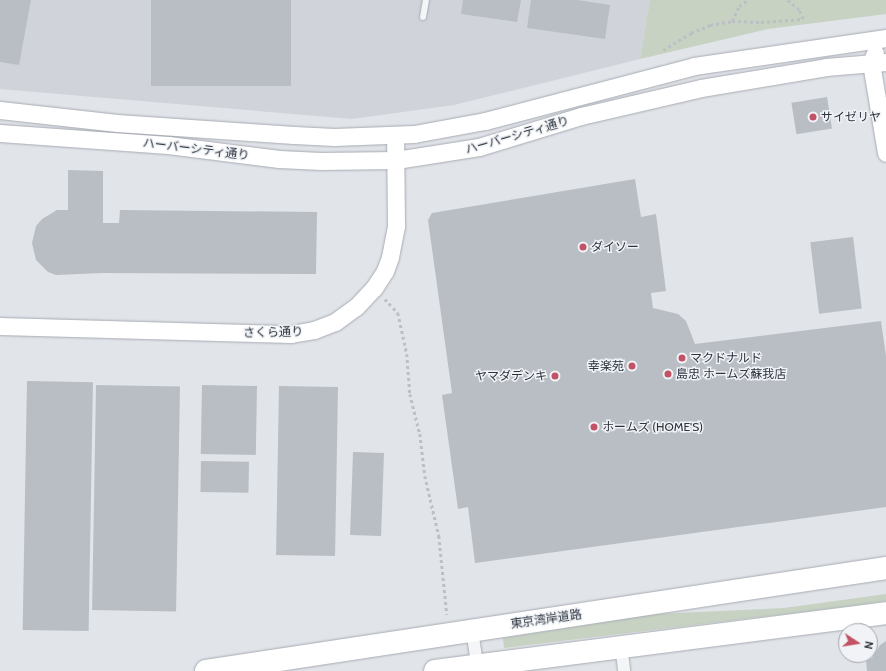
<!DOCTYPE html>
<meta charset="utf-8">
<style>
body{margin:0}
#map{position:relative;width:886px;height:671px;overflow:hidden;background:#e1e4e9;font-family:Cabin,"Noto Sans JP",sans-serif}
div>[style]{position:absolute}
.built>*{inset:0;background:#d0d4da}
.green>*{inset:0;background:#c7d2c3}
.building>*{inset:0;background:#b9bec5;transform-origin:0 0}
.path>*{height:2.5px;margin-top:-1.25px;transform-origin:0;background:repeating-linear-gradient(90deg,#bcbfc3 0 3px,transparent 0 6px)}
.roads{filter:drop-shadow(0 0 1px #a7abb3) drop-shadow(0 0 1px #a7abb3)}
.lane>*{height:6px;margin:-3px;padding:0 3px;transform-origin:3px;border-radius:3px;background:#f4f5f7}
.street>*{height:12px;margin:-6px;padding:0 6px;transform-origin:6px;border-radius:6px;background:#f4f5f7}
.secondary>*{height:17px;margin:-8.5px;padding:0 8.5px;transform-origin:8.5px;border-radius:8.5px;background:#fff}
.highway>*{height:22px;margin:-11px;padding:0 11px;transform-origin:11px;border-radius:11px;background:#fff}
.dots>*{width:11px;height:11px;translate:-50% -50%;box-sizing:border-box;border:2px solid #f1f3f6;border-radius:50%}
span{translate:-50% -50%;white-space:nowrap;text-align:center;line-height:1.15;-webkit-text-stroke:3px #f1f3f6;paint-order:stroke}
.poi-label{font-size:12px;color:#2b333f}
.left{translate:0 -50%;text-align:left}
.right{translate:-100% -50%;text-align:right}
.street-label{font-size:12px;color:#2b333f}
.north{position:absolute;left:838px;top:623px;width:40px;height:40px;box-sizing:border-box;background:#f1f3f6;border:1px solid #a2a6ad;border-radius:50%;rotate:102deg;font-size:11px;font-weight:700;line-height:16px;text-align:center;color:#2b333f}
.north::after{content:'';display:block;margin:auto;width:14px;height:18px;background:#c25265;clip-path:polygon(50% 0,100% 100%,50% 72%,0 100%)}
</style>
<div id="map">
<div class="built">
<div style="clip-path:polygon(0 0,650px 0,640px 59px,454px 105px,352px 119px,0 89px)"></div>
</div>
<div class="green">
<div style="clip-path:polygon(650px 0,886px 0,886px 14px,768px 29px,640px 59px)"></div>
<div style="clip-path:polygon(886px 594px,886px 601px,850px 606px,504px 648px,503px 638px,655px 614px,784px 608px)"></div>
</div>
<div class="building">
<div style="clip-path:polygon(0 0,31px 0,19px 65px,0 62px)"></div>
<div style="left:151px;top:0;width:140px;height:86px"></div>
<div style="clip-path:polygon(463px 0,521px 0,517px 22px,461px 14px)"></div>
<div style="clip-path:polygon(531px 0,578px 0,610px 5px,605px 39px,527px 28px)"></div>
<div style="left:827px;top:97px;width:32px;height:36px;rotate:81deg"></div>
<div style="clip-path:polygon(68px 170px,103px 171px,103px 223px,119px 223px,120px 210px,317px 212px,316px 274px,102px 273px,56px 275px,48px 272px,36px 260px,32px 243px,36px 226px,42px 219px,57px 210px,68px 210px)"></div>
<div style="clip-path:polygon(635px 179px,641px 217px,656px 214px,666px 291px,651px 293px,653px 308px,678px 314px,686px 321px,695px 344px,881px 321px,886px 356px,886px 507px,475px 563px,468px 507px,458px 509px,442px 395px,452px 393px,428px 220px,432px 213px)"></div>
<div style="left:853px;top:237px;width:72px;height:43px;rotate:83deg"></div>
<div style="left:27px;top:381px;width:66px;height:249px;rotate:1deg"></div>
<div style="left:96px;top:385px;width:84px;height:225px;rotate:1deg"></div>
<div style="left:202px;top:385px;width:55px;height:69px;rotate:1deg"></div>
<div style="left:279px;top:386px;width:59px;height:169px;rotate:1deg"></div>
<div style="left:353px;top:452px;width:31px;height:83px;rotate:2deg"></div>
<div style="left:201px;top:461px;width:48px;height:31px;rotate:1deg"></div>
<div style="clip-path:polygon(886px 641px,886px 671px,867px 671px,866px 660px,872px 658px,880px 645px)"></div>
</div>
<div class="path">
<div style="left:732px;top:21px;width:29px;rotate:2deg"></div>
<div style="left:761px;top:22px;width:42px;rotate:-4.1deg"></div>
<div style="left:803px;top:19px;width:10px;rotate:-114deg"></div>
<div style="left:799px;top:10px;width:16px;rotate:-140deg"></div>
<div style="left:663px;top:50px;width:33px;rotate:-31deg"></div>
<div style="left:691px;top:33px;width:21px;rotate:-23deg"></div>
<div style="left:710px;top:25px;width:22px;rotate:-10deg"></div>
<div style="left:732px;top:21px;width:17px;rotate:-65deg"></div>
<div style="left:739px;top:6px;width:11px;rotate:-34deg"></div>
<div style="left:385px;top:299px;width:19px;rotate:47deg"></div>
<div style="left:398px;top:313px;width:42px;rotate:77.6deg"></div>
<div style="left:407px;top:354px;width:40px;rotate:85.7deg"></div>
<div style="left:410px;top:394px;width:41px;rotate:76deg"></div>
<div style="left:420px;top:434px;width:42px;rotate:83.2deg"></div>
<div style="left:425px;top:476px;width:62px;rotate:76.9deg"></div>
<div style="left:439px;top:536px;width:79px;rotate:84.2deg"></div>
</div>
<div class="roads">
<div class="lane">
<div style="left:423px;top:17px;width:17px;rotate:-80deg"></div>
</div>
<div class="street">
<div style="left:472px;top:630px;width:40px;rotate:81.5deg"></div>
<div style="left:621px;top:645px;width:26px;rotate:83deg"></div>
</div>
<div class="secondary">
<div style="left:875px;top:53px;width:11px;rotate:112deg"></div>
<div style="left:871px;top:63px;width:91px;rotate:80.5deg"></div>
<div style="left:0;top:110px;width:118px;rotate:6.3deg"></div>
<div style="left:117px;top:123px;width:177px;rotate:3.9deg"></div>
<div style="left:294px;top:135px;width:40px;rotate:2.9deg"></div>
<div style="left:334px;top:137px;width:80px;rotate:-2.1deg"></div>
<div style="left:414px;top:134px;width:72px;rotate:-10.4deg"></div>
<div style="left:485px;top:121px;width:216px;rotate:-14.7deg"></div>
<div style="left:694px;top:66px;width:194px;rotate:-8.3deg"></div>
<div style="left:0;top:133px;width:168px;rotate:4.1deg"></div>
<div style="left:168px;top:145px;width:112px;rotate:7.2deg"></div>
<div style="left:279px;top:159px;width:42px;rotate:2.7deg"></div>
<div style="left:321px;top:161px;width:75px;rotate:-0.8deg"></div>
<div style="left:396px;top:160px;width:84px;rotate:-8.9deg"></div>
<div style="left:479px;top:147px;width:107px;rotate:-16.9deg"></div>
<div style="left:581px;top:116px;width:123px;rotate:-13.1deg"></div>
<div style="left:701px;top:88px;width:127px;rotate:-9.5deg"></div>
<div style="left:826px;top:67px;width:60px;rotate:-4.8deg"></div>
<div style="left:0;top:326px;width:291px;rotate:1.6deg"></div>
<div style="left:291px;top:334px;width:23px;rotate:-10deg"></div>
<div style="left:314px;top:330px;width:22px;rotate:-21deg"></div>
<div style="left:335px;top:322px;width:26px;rotate:-36deg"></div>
<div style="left:356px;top:307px;width:26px;rotate:-47deg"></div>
<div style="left:374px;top:288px;width:20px;rotate:-57deg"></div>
<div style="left:385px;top:271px;width:15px;rotate:-70deg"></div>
<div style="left:390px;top:257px;width:33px;rotate:-79deg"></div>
<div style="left:396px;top:225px;width:90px;rotate:-90.6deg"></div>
</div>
<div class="highway">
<div style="left:206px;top:671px;width:688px;rotate:-8.61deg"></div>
<div style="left:435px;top:671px;width:455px;rotate:-7.3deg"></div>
</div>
</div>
<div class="dots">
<div style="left:813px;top:117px;background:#c25265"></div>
<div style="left:583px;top:247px;background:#c25265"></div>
<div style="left:682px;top:358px;background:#c25265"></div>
<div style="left:632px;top:366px;background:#c25265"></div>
<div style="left:668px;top:374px;background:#c25265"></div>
<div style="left:555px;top:376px;background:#c25265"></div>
<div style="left:594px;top:427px;background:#c25265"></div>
</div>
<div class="poi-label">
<span class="left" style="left:821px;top:117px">サイゼリヤ</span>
<span class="left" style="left:591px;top:247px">ダイソー</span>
<span class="left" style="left:690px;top:358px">マクドナルド</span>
<span class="right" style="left:624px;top:366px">幸楽苑</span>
<span class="left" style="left:676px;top:374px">島忠 ホームズ蘇我店</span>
<span class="right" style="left:547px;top:376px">ヤマダデンキ</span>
<span class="left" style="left:602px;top:427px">ホームズ (HOME'S)</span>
</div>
<div class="street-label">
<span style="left:517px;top:135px;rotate:-16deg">ハーバーシティ通り</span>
<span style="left:196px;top:149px;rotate:7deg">ハーバーシティ通り</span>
<span style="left:273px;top:332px;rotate:-1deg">さくら通り</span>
<span style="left:546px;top:619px;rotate:-8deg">東京湾岸道路</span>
</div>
<div class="north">N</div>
</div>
